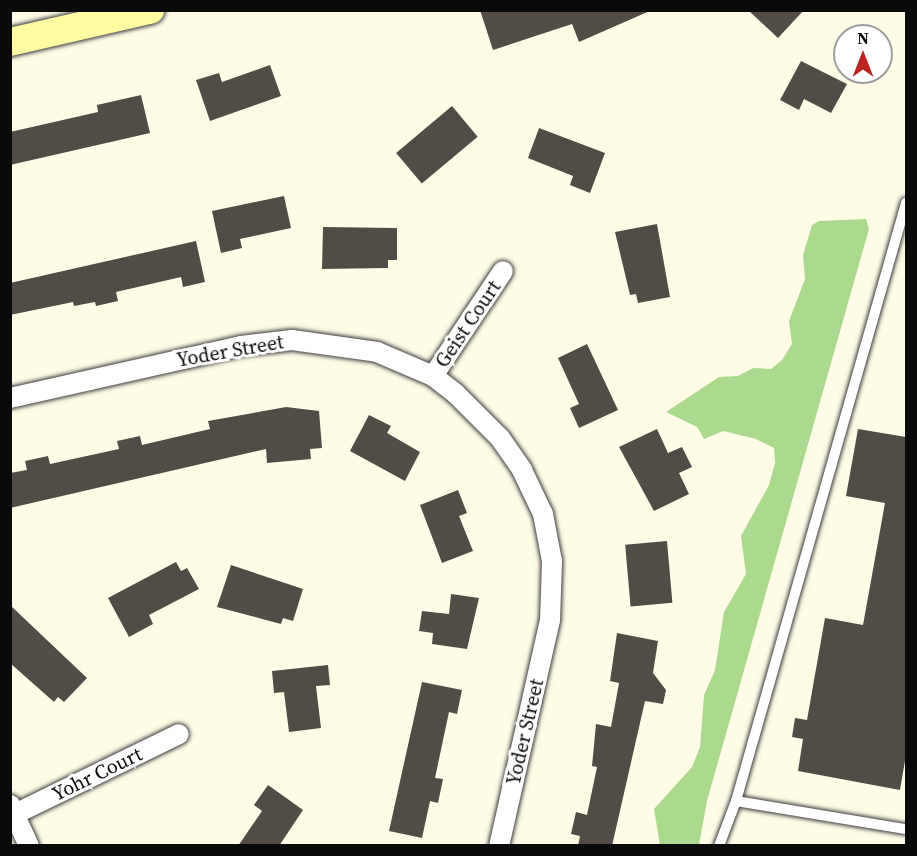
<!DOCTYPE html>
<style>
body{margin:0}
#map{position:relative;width:917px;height:856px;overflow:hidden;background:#fffce6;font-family:"Source Serif 4",serif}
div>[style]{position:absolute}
.forest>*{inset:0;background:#abda8f}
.building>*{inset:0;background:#524c46;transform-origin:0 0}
.roads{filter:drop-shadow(0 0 2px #3d3d3d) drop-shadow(0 0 2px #3d3d3d)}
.lane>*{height:10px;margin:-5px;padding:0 5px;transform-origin:5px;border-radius:5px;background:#fff}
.street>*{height:20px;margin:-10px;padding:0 10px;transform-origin:10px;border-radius:10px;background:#fff}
.secondary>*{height:28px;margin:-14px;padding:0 14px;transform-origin:14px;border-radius:14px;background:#fffca1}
span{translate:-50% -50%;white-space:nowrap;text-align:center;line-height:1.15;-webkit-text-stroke:6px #fff;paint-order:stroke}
.street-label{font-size:20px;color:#0a0a0a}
.frame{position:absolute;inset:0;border:12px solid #0a0a0a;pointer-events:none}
.north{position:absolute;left:833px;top:24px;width:60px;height:60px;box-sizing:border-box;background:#fff;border:2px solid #9d9d9d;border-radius:50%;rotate:0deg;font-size:16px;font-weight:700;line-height:24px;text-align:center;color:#0a0a0a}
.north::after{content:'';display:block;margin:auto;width:21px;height:27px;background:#bc241f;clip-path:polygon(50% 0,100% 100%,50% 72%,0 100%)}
</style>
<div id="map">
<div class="forest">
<div style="clip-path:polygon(866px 219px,869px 229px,707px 801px,699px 845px,660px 845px,654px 809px,692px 767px,700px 747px,704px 695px,715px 670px,724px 612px,746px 574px,741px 536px,769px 485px,775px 463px,774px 448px,756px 439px,723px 431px,704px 439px,697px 427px,666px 412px,719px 377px,738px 376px,753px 368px,771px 369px,782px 360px,792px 344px,789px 321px,805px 279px,803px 255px,812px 225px,819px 221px)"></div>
</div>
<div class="building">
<div style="clip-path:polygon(480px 10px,652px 10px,579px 42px,572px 24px,493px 50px)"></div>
<div style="clip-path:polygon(748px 10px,804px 10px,778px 38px)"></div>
<div style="clip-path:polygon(801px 61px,847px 84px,831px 113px,804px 99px,799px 110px,780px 100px)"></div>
<div style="clip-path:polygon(270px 65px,281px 96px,210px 121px,196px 80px,219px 73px,222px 82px)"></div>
<div style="clip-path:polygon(141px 95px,150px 133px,10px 165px,10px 132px,98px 112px,97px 105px)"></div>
<div style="left:452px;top:106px;width:40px;height:73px;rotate:50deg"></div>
<div style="clip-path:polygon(539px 128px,605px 153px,590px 193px,570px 185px,573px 176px,528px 158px)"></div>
<div style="clip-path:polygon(284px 196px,291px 228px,240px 239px,242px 248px,221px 253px,212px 211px)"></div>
<div style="clip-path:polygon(657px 224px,670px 297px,638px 303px,636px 294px,630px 295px,615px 232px)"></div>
<div style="clip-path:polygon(323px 227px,397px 228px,397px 260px,388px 260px,388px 268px,322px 269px)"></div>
<div style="clip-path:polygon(196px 241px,205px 282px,183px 287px,181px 277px,116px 292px,118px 301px,96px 306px,95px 302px,74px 306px,73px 302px,10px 315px,10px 283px)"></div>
<div style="clip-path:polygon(587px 344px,618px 410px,579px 428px,570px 408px,579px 404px,558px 358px)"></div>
<div style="clip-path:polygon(286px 407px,319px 411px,322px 448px,310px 449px,311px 459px,267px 463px,266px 449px,10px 508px,10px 473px,27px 470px,25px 461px,48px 456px,50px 464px,119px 449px,117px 441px,140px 436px,142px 445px,210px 429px,208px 421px)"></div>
<div style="clip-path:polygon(369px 415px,391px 426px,387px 433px,420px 452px,405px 481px,350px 451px)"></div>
<div style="clip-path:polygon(657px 429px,668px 453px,682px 447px,692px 467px,679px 473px,689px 494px,654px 511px,619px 447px)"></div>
<div style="clip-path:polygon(858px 429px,906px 437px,906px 755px,900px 790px,798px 771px,803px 739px,792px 737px,795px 718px,807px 720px,825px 618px,863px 625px,885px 503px,846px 496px)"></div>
<div style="clip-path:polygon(458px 490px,467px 513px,459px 516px,473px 551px,442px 563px,420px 505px)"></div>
<div style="left:667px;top:541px;width:62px;height:42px;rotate:85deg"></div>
<div style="clip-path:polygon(176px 562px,181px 571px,187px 568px,199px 589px,149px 615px,153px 624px,129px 637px,108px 598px)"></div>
<div style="clip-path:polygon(231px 565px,303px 589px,293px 621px,283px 618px,281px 624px,217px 607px)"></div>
<div style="clip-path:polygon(451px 594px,479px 598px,467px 649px,432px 644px,433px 633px,419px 631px,422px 611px,449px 614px)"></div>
<div style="clip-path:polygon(10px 605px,87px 678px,64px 702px,58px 697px,54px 702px,10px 663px)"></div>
<div style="clip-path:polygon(617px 633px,658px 641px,653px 673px,666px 690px,663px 704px,645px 701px,612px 846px,578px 846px,580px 836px,571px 834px,576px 812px,587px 815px,597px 767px,592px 766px,596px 724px,611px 727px,619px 683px,610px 681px)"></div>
<div style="clip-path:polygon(328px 665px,330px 685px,316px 686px,321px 728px,289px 732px,284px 692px,274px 693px,272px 671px)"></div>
<div style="clip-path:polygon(422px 682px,462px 690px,457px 714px,449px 712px,435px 778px,443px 779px,438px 803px,430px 801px,422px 838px,389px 831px)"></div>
<div style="clip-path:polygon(268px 785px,303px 810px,279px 846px,238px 846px,262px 811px,254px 805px)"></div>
</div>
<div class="roads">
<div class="lane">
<div style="left:736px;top:801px;width:172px;rotate:9.4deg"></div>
<div style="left:719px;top:846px;width:48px;rotate:-69.3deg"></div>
<div style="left:736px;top:801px;width:622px;rotate:-74.13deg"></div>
</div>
<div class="street">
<div style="left:433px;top:376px;width:126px;rotate:-56.3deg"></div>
<div style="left:10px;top:398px;width:237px;rotate:-12.7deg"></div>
<div style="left:241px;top:346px;width:51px;rotate:-6.7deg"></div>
<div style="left:292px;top:340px;width:86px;rotate:8deg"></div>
<div style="left:377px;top:352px;width:61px;rotate:23.2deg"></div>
<div style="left:433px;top:376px;width:28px;rotate:38deg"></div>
<div style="left:455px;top:393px;width:64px;rotate:45deg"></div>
<div style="left:500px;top:438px;width:39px;rotate:55deg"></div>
<div style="left:522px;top:470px;width:49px;rotate:64.5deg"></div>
<div style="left:543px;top:514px;width:48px;rotate:79.2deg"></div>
<div style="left:552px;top:561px;width:59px;rotate:91.9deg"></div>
<div style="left:550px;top:620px;width:232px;rotate:102.7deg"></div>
<div style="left:10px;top:805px;width:45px;rotate:65.1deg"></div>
<div style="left:15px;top:814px;width:182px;rotate:-26deg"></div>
</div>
<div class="secondary">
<div style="left:10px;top:42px;width:144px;rotate:-12.9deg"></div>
</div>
</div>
<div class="street-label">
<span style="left:468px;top:324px;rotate:-56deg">Geist Court</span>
<span style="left:230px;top:351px;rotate:-10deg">Yoder Street</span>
<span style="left:525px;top:732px;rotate:-77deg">Yoder Street</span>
<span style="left:97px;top:774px;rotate:-26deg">Yohr Court</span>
</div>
<div class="frame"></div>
<div class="north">N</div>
</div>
